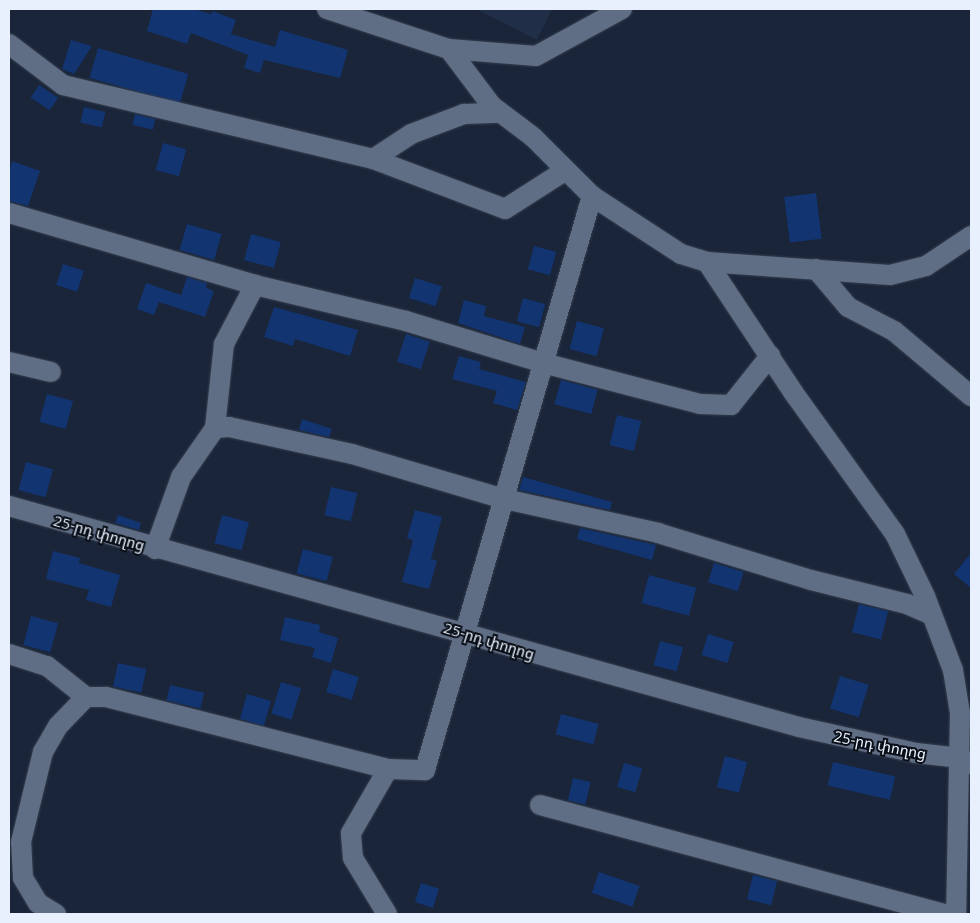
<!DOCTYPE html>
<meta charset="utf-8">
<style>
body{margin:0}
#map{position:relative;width:980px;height:923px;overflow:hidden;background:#1a2539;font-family:"Open Sans","Noto Sans Armenian",sans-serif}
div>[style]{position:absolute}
.built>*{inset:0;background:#202e48}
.building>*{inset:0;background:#123470;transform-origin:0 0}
.roads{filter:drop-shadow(0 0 1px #374050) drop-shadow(0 0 1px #374050)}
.minor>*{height:20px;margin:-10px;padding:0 10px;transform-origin:10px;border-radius:10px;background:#606e85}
span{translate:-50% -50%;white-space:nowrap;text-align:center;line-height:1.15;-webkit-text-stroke:4px #090e17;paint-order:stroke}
.street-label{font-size:15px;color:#e8f0fe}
.frame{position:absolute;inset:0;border:10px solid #e8f0fe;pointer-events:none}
</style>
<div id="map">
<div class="built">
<div style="clip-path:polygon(476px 9px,552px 9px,537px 40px)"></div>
</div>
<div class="building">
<div style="clip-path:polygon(153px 9px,193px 9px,211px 14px,213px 11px,236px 20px,231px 34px,275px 47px,280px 30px,348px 50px,340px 78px,264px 60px,260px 73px,244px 68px,248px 55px,191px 33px,187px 44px,147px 31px)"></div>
<div style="clip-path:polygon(71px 40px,92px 46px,74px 74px,62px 69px)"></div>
<div style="left:98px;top:48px;width:94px;height:31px;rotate:16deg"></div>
<div style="left:39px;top:85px;width:23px;height:15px;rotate:34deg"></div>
<div style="left:84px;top:107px;width:22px;height:16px;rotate:13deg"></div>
<div style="left:135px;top:114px;width:21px;height:11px;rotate:14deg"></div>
<div style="left:163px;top:143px;width:24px;height:28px;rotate:15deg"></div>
<div style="clip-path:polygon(12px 161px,40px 171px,28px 206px,9px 201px,9px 172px)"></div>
<div style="left:816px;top:193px;width:46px;height:32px;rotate:83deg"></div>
<div style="left:187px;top:224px;width:36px;height:27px;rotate:16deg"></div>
<div style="left:251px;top:234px;width:31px;height:27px;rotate:15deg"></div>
<div style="left:534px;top:246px;width:23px;height:24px;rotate:15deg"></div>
<div style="left:63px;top:264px;width:22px;height:22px;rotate:18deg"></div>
<div style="clip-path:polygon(187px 277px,207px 283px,206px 288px,214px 291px,205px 317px,159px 302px,154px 315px,137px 309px,146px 283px,181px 295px)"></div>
<div style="left:415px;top:278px;width:28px;height:21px;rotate:17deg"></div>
<div style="left:523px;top:298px;width:23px;height:24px;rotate:15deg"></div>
<div style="clip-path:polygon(464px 300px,486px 306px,484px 316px,525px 327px,520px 344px,458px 323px)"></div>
<div style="clip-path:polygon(274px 307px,358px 330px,350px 356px,295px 339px,293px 346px,264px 337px)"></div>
<div style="left:577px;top:321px;width:28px;height:29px;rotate:15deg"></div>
<div style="left:406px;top:334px;width:25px;height:29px;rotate:18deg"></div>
<div style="clip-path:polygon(459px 356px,481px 362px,479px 369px,526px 382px,517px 410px,493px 403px,497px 391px,452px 379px)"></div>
<div style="left:561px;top:380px;width:38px;height:25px;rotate:15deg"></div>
<div style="left:47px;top:394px;width:27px;height:29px;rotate:15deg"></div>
<div style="left:617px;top:415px;width:25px;height:31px;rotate:14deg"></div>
<div style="clip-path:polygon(302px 419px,332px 429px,329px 437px,299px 430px)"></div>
<div style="left:26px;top:462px;width:28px;height:29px;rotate:15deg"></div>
<div style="clip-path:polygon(523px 477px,612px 502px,610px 510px,519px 490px)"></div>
<div style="left:331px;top:487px;width:27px;height:29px;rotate:13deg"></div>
<div style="clip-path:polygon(415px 510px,442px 517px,431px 559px,437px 561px,429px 589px,402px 582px,413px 540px,407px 538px)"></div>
<div style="clip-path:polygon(118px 515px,141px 523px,139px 530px,115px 523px)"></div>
<div style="left:222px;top:515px;width:28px;height:29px;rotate:15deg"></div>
<div style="clip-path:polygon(580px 528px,656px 545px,652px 560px,577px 539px)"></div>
<div style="left:303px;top:549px;width:31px;height:25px;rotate:15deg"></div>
<div style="clip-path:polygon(53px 551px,80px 558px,79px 563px,120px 575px,111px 607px,86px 600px,89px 590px,46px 579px)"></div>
<div style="clip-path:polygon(971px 553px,971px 588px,954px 574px)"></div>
<div style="left:714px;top:563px;width:31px;height:20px;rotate:17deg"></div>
<div style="left:649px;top:575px;width:49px;height:29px;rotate:15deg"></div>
<div style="left:859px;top:604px;width:30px;height:29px;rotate:14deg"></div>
<div style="left:31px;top:616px;width:28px;height:30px;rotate:15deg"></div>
<div style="clip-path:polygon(285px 617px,320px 625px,319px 632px,338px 638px,331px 663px,312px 657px,315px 648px,280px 640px)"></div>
<div style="left:708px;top:634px;width:27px;height:22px;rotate:17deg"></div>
<div style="left:660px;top:641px;width:24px;height:25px;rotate:15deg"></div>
<div style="left:118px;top:663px;width:29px;height:24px;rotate:12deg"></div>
<div style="left:333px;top:669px;width:27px;height:24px;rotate:17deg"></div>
<div style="left:840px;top:676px;width:30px;height:34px;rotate:17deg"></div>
<div style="left:281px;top:682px;width:21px;height:33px;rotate:17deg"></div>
<div style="left:170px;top:685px;width:35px;height:16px;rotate:13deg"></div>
<div style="left:247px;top:694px;width:25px;height:26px;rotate:16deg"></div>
<div style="left:561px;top:714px;width:39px;height:21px;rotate:15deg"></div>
<div style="left:725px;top:756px;width:23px;height:32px;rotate:15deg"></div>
<div style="left:833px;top:762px;width:64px;height:24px;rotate:13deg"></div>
<div style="left:624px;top:763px;width:19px;height:25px;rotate:16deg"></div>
<div style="left:573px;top:778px;width:18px;height:23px;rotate:13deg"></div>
<div style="left:599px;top:872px;width:43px;height:22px;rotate:19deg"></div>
<div style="left:753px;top:875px;width:25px;height:25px;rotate:14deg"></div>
<div style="left:421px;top:883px;width:19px;height:20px;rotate:18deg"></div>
</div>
<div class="roads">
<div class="minor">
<div style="left:327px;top:9px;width:128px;rotate:18.2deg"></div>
<div style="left:449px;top:49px;width:87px;rotate:4.6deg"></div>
<div style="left:536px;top:56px;width:98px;rotate:-28.7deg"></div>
<div style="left:9px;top:44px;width:68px;rotate:37.2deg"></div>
<div style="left:63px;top:85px;width:319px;rotate:13.4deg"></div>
<div style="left:373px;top:159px;width:45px;rotate:-33.3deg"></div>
<div style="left:411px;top:134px;width:57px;rotate:-20.7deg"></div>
<div style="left:464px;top:114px;width:36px;rotate:-2deg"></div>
<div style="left:449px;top:49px;width:71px;rotate:53deg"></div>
<div style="left:492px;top:106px;width:51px;rotate:37.1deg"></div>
<div style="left:533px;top:137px;width:83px;rotate:45deg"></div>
<div style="left:592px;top:196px;width:106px;rotate:33.1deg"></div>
<div style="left:681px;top:254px;width:27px;rotate:17deg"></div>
<div style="left:707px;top:262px;width:183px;rotate:4.1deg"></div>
<div style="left:890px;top:275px;width:37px;rotate:-14deg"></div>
<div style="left:926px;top:266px;width:54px;rotate:-33.7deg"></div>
<div style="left:373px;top:159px;width:141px;rotate:20.7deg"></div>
<div style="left:505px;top:209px;width:72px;rotate:-32.6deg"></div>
<div style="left:9px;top:213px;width:256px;rotate:16.3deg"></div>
<div style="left:255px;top:285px;width:155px;rotate:13.4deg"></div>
<div style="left:406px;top:321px;width:143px;rotate:17deg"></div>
<div style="left:543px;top:363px;width:162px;rotate:14.6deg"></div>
<div style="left:700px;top:404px;width:31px;rotate:2deg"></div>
<div style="left:731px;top:405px;width:63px;rotate:-51.5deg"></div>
<div style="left:707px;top:262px;width:156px;rotate:56.5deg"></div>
<div style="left:793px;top:392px;width:175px;rotate:54.3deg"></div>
<div style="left:895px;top:534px;width:69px;rotate:64.2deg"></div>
<div style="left:925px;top:596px;width:79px;rotate:69.3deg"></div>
<div style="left:953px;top:670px;width:44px;rotate:80.8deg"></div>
<div style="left:960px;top:713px;width:201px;rotate:91.1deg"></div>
<div style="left:816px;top:269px;width:50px;rotate:49.9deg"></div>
<div style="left:848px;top:307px;width:52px;rotate:27.6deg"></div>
<div style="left:894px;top:331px;width:101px;rotate:40.2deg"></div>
<div style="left:9px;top:362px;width:43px;rotate:13.4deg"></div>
<div style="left:215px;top:428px;width:14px;rotate:-4deg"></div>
<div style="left:229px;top:427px;width:126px;rotate:12.4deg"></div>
<div style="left:352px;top:454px;width:159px;rotate:16.5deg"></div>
<div style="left:504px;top:499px;width:158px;rotate:12.4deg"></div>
<div style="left:658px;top:533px;width:160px;rotate:17.1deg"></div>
<div style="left:811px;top:580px;width:99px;rotate:14deg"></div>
<div style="left:907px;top:604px;width:27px;rotate:24deg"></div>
<div style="left:9px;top:506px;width:820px;rotate:15.63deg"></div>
<div style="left:799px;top:727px;width:120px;rotate:12.5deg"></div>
<div style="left:916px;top:753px;width:45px;rotate:6.3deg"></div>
<div style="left:961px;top:758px;width:12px;rotate:31deg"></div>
<div style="left:155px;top:549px;width:77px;rotate:-70.1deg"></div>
<div style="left:181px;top:477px;width:60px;rotate:-55.2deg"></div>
<div style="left:215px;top:428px;width:84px;rotate:-83.9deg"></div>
<div style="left:224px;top:344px;width:67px;rotate:-62.3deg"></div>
<div style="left:9px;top:654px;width:40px;rotate:18deg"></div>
<div style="left:47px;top:666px;width:50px;rotate:38.5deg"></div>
<div style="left:540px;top:805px;width:418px;rotate:15.1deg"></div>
<div style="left:56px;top:914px;width:21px;rotate:-149deg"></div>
<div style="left:38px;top:903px;width:29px;rotate:-121deg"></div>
<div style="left:23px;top:878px;width:36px;rotate:-93deg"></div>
<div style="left:21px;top:842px;width:93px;rotate:-76.3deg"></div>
<div style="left:43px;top:752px;width:30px;rotate:-60deg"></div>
<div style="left:58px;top:726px;width:40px;rotate:-46deg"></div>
<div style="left:86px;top:697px;width:20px"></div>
<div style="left:106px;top:697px;width:291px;rotate:14.3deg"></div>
<div style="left:387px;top:914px;width:66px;rotate:-121.3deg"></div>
<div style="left:353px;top:858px;width:25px;rotate:-95deg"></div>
<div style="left:351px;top:833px;width:74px;rotate:-60deg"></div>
<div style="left:388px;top:769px;width:37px;rotate:2deg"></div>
<div style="left:425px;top:770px;width:598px;rotate:-73.78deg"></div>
</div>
</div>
<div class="street-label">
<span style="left:99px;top:533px;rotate:16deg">25-րդ փողոց</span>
<span style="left:489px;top:641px;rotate:17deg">25-րդ փողոց</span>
<span style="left:880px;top:745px;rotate:11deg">25-րդ փողոց</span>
</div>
<div class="frame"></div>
</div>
